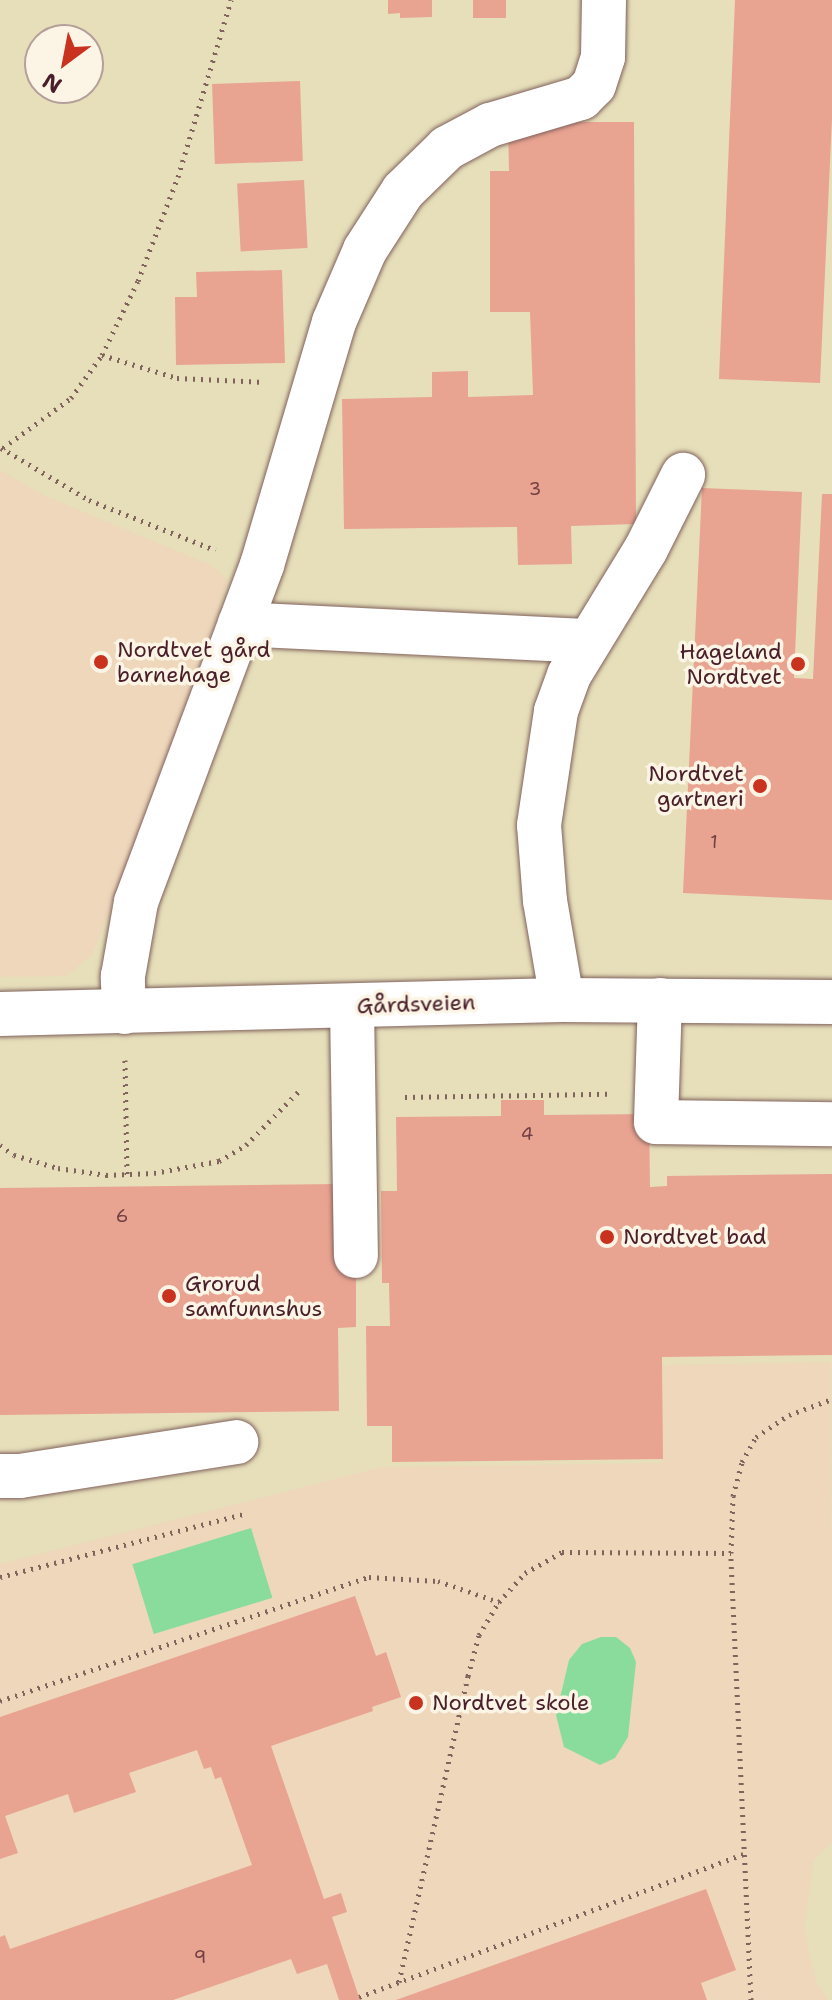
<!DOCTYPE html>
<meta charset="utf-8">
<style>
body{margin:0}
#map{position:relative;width:832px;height:2000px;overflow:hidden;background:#e6dfba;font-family:"Shantell Sans",sans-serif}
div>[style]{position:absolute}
.built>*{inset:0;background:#eed7bb}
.green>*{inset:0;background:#8adc9c;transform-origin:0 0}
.building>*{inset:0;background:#e9a391;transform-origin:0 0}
.path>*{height:5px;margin-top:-2.5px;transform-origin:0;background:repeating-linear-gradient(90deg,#81625d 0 2px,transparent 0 8px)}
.roads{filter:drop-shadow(0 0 2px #81625d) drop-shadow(0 0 2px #81625d)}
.minor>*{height:44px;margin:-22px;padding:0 22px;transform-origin:22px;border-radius:22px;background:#fff}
.dots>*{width:22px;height:22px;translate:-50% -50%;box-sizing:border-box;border:4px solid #fcf5e5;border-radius:50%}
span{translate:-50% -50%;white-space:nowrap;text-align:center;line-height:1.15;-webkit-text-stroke:7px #fcf5e5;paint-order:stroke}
.number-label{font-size:18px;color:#724044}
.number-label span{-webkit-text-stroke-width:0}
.poi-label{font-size:22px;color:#4a1f2b}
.left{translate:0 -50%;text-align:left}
.right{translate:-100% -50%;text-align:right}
.street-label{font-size:22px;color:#4a1f2b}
.north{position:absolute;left:24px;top:24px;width:80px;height:80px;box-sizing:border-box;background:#fcf5e5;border:2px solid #b59f9b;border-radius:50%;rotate:212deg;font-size:22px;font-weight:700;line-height:32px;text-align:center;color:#4a1f2b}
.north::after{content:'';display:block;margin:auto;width:28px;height:36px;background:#c8321e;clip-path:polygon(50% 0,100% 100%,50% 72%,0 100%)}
</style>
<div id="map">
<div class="built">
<div style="clip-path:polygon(0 470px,43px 495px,213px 566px,228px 580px,175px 744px,92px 955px,66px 976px,0 977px)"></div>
<div style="clip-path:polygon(831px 1362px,832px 1842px,814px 1860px,804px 1928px,816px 1981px,828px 2000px,0 2000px,0 1564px,382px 1467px,663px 1463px,663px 1365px)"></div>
</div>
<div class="green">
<div style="left:251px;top:1528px;width:73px;height:124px;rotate:73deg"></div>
<div style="clip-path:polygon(601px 1637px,616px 1637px,630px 1648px,636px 1662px,628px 1737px,615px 1758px,600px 1765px,564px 1747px,556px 1715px,569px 1660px,582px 1644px)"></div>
</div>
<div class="building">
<div style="clip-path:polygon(388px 0,432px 0,432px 17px,400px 18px,400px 13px,388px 14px)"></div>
<div style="left:473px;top:0;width:33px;height:18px"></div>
<div style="clip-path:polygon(735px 0,832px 0,832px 118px,820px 383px,719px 379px)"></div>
<div style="left:300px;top:81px;width:80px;height:88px;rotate:88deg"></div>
<div style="clip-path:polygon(508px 122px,634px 122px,636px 524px,571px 526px,572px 564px,518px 565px,517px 527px,344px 529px,342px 399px,432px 397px,432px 372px,468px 371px,468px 397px,533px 395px,530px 312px,490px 312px,490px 171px,509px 171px)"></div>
<div style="left:304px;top:180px;width:68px;height:67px;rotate:87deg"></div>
<div style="clip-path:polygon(282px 270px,285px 363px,176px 365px,175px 297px,197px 297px,196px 272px)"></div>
<div style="clip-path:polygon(702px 488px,802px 492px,794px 678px,813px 679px,822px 494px,832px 494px,832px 900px,683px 893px)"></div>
<div style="clip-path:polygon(501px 1100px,544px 1100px,544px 1115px,649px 1114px,650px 1187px,667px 1186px,667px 1176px,832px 1174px,832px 1355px,662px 1357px,663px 1459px,392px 1462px,392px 1426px,367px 1426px,366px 1326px,390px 1326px,389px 1283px,382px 1283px,381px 1191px,397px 1191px,396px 1117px,501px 1116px)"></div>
<div style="clip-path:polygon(336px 1184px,356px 1264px,356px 1327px,338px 1328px,339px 1411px,0 1415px,0 1188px)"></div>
<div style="clip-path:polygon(355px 1596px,376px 1656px,386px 1652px,401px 1697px,372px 1707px,373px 1711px,271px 1746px,324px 1899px,341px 1893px,347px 1912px,332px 1917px,360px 2000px,339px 2000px,327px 1964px,297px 1974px,291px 1959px,173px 2000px,0 2000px,0 1937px,5px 1935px,10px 1949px,252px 1865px,221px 1777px,215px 1779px,211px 1767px,204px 1769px,197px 1750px,129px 1773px,136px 1792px,74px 1813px,68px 1794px,5px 1816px,18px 1853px,0 1859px,0 1717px)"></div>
<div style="clip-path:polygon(706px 1889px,736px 1970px,701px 1983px,707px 2000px,396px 2000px)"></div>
</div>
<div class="path">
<div style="left:102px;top:355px;width:78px;rotate:17deg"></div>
<div style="left:177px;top:378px;width:87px;rotate:2.6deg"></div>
<div style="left:1px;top:448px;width:102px;rotate:30.6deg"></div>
<div style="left:89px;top:500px;width:136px;rotate:21.6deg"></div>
<div style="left:3px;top:448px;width:84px;rotate:-36.3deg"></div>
<div style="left:71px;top:398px;width:53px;rotate:-54.2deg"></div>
<div style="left:102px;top:355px;width:82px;rotate:-64.1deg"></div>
<div style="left:138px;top:281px;width:111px;rotate:-69deg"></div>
<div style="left:178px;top:177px;width:185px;rotate:-73.3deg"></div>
<div style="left:125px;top:1060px;width:115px;rotate:89deg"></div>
<div style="left:405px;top:1097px;width:202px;rotate:-0.9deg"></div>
<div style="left:0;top:1145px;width:17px;rotate:36deg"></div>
<div style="left:14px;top:1155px;width:46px;rotate:16.5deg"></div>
<div style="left:58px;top:1168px;width:49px;rotate:8.3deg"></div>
<div style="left:106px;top:1175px;width:48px;rotate:-2.4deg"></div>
<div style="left:154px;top:1173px;width:66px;rotate:-10.5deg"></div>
<div style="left:219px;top:1161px;width:31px;rotate:-31deg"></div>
<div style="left:246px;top:1145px;width:77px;rotate:-45.5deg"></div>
<div style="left:0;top:1577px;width:255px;rotate:-14.5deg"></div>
<div style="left:0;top:1701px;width:389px;rotate:-18.6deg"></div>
<div style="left:369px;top:1577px;width:69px;rotate:3.3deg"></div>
<div style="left:438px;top:1581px;width:65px;rotate:19deg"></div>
<div style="left:399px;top:1982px;width:314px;rotate:-77.3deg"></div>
<div style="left:468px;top:1676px;width:42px;rotate:-75deg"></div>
<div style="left:479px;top:1635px;width:39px;rotate:-59deg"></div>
<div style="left:499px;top:1602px;width:39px;rotate:-48deg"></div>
<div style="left:525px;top:1573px;width:43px;rotate:-29.6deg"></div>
<div style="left:562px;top:1552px;width:169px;rotate:0.3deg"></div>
<div style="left:359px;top:1997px;width:410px;rotate:-20.4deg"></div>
<div style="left:751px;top:2000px;width:447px;rotate:-92.6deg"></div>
<div style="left:731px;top:1553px;width:57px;rotate:-88deg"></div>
<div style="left:733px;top:1496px;width:35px;rotate:-75deg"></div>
<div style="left:742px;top:1462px;width:29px;rotate:-61deg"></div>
<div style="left:756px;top:1437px;width:40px;rotate:-34deg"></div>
<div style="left:789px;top:1415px;width:46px;rotate:-20.4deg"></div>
</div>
<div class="roads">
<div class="minor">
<div style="left:240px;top:624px;width:349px;rotate:2.8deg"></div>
<div style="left:562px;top:1000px;width:100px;rotate:-99.7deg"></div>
<div style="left:545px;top:901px;width:76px;rotate:-94.5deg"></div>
<div style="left:539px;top:825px;width:115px;rotate:-81.5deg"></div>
<div style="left:556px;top:711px;width:38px;rotate:-70deg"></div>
<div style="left:569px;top:675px;width:148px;rotate:-58.6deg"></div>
<div style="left:646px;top:549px;width:83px;rotate:-63.4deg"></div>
<div style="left:660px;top:1000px;width:122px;rotate:91.9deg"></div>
<div style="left:656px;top:1122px;width:176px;rotate:0.7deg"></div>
<div style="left:352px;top:1006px;width:250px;rotate:89.1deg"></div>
<div style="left:124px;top:1012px;width:36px;rotate:-92deg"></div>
<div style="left:123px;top:976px;width:75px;rotate:-80deg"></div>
<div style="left:136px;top:902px;width:360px;rotate:-69.5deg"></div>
<div style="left:262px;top:565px;width:253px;rotate:-73.5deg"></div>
<div style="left:334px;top:322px;width:78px;rotate:-66.7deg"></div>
<div style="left:365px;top:250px;width:70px;rotate:-57.2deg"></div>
<div style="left:403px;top:191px;width:62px;rotate:-44.3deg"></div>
<div style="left:447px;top:148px;width:49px;rotate:-28.1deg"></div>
<div style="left:490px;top:125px;width:95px;rotate:-16.5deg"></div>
<div style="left:581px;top:98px;width:18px;rotate:-45deg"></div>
<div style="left:594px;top:85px;width:29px;rotate:-72deg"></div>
<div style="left:603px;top:57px;width:57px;rotate:-89deg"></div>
<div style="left:0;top:1014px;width:562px;rotate:-1.43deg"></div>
<div style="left:562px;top:1000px;width:270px;rotate:0.4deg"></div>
<div style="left:0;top:1476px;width:20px"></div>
<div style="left:20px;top:1476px;width:219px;rotate:-8.9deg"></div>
</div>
</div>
<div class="dots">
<div style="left:101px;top:662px;background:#c8321e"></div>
<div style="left:798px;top:664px;background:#c8321e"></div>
<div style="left:760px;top:786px;background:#c8321e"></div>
<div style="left:607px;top:1237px;background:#c8321e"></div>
<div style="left:169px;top:1296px;background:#c8321e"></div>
<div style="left:416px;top:1703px;background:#c8321e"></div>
</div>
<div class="number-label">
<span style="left:535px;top:489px">3</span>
<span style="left:714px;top:842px">1</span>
<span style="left:527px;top:1134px">4</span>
<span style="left:122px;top:1216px">6</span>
<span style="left:200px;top:1957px">9</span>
</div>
<div class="poi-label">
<span class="left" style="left:117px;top:662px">Nordtvet gård<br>barnehage</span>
<span class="right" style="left:782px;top:664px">Hageland<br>Nordtvet</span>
<span class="right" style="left:744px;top:786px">Nordtvet<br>gartneri</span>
<span class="left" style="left:623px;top:1237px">Nordtvet bad</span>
<span class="left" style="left:185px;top:1296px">Grorud<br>samfunnshus</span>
<span class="left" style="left:432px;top:1703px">Nordtvet skole</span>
</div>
<div class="street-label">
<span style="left:416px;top:1004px;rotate:-2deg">Gårdsveien</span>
</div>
<div class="north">N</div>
</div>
